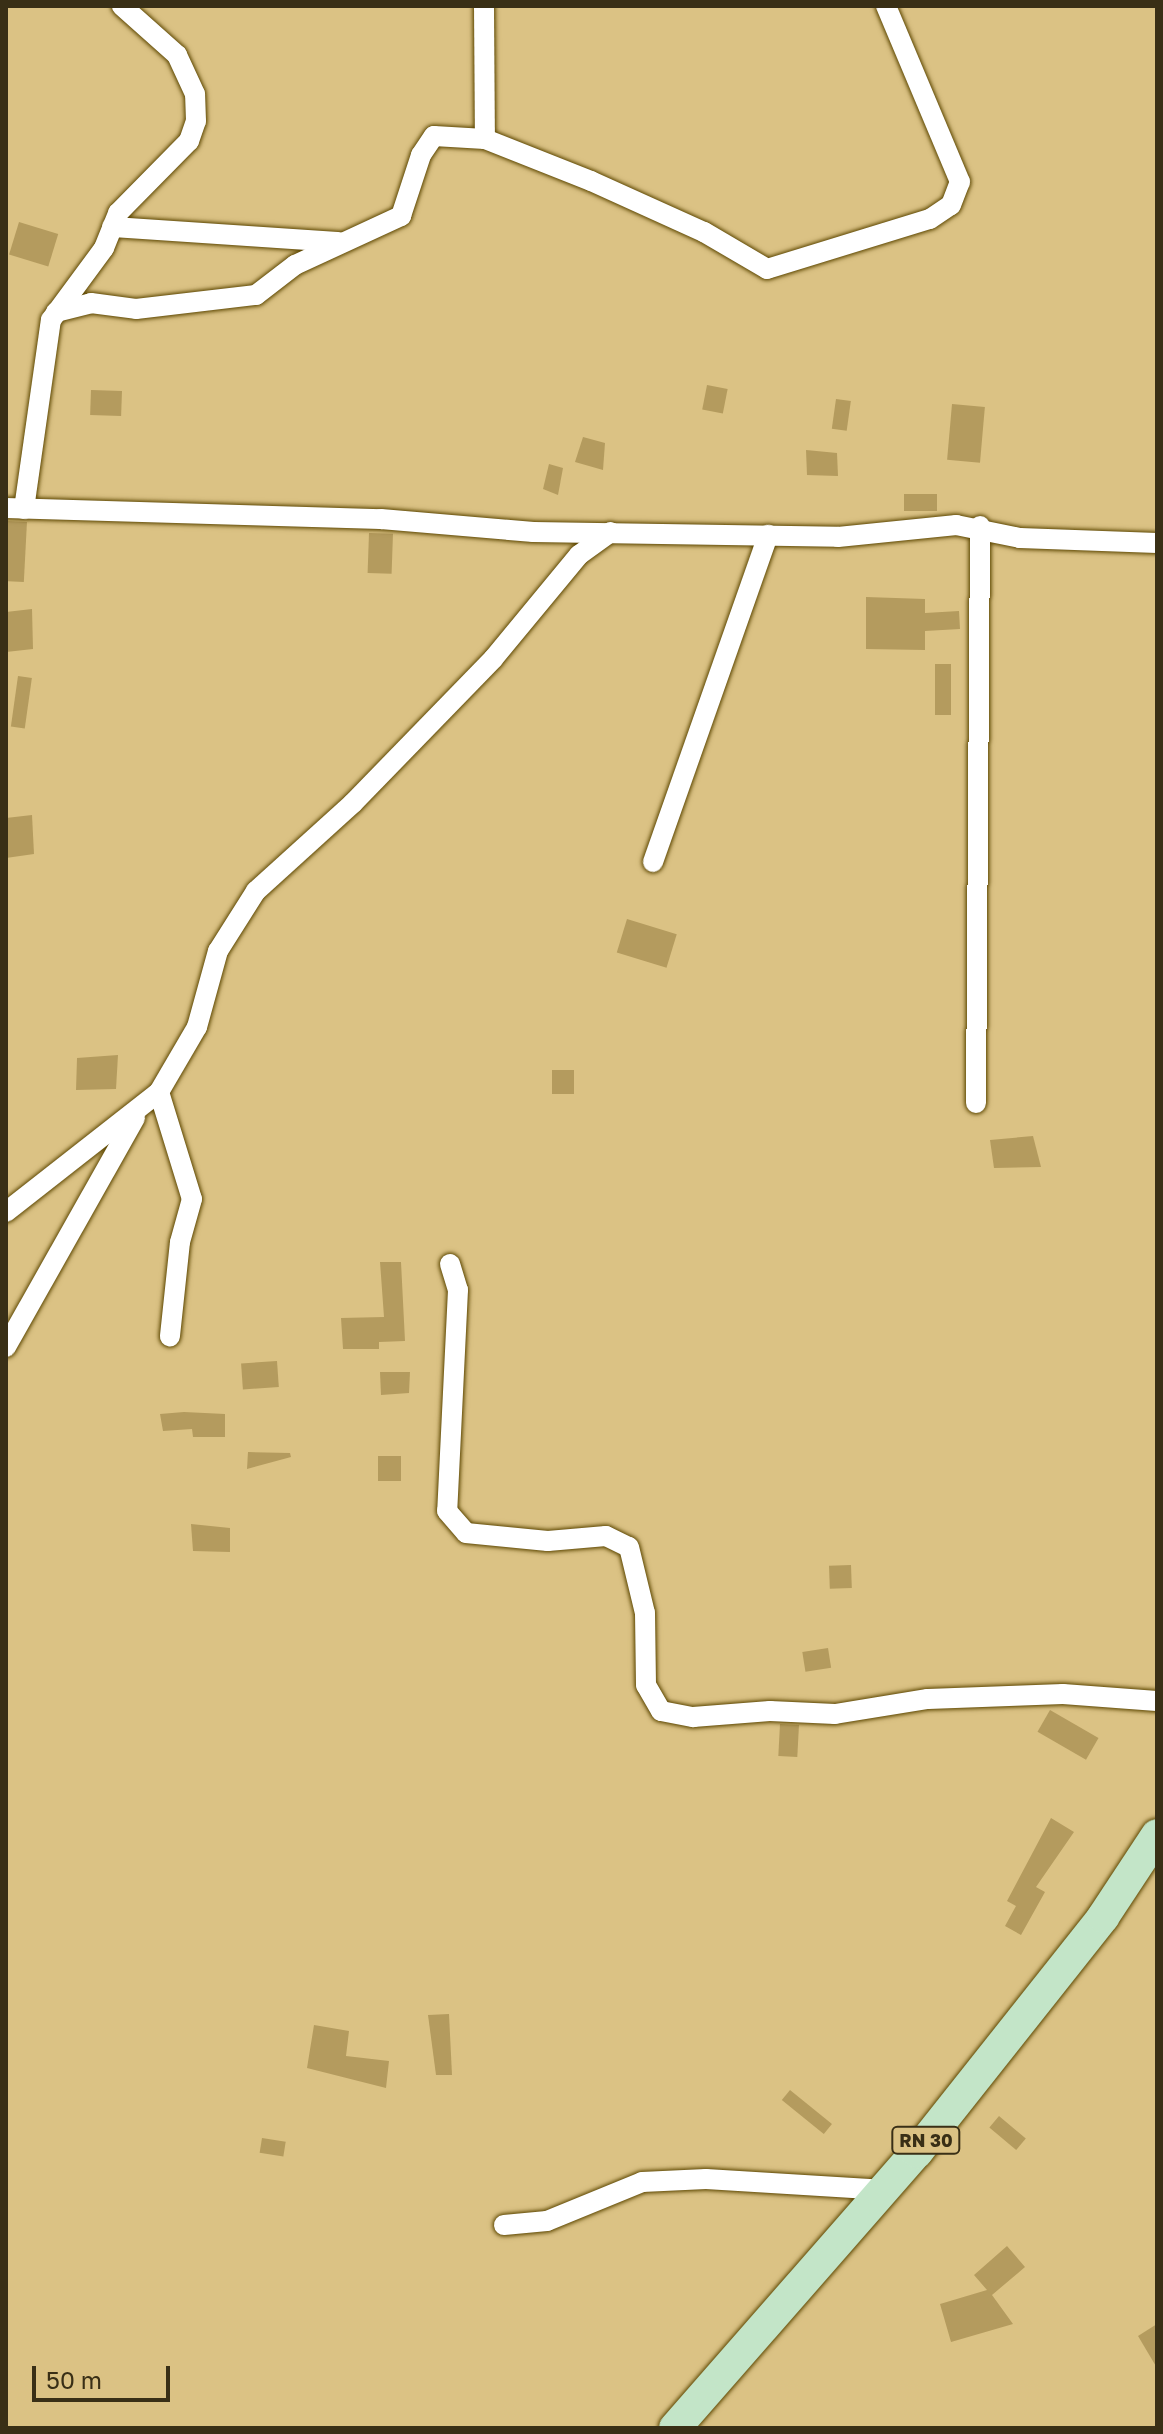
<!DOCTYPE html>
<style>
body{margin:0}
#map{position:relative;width:1163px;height:2434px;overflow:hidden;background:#dbc284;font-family:"Golos Text",sans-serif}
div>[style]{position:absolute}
.building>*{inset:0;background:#b49b5e;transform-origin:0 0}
.roads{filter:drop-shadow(0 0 2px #5d4700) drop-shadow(0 0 2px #5d4700)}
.street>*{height:20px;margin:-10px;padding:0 10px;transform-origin:10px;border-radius:10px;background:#fff}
.primary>*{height:32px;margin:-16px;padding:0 16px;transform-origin:16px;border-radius:16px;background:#c3e5c8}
span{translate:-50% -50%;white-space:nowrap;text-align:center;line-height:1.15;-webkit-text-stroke:6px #dbc284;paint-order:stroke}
.shield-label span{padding:2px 6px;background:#dbc284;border:2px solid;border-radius:6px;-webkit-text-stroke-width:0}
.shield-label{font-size:18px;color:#392f16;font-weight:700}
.frame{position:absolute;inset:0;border:8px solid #392f16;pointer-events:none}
.scale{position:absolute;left:32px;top:2366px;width:138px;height:36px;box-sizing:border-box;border:4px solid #392f16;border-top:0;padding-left:10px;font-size:24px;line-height:28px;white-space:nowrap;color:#392f16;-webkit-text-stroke:6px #dbc284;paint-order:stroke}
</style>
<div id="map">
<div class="building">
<div style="left:19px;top:222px;width:41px;height:34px;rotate:17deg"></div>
<div style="left:707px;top:385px;width:21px;height:25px;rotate:11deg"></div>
<div style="left:91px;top:390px;width:31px;height:25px;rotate:2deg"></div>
<div style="left:836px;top:399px;width:15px;height:30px;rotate:8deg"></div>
<div style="left:952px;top:404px;width:33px;height:56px;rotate:5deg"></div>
<div style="clip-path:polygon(583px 437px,605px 443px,603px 470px,575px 462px)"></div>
<div style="clip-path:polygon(806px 450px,837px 453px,838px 476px,807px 475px)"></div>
<div style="clip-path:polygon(549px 464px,563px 468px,558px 495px,543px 489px)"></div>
<div style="left:904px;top:494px;width:33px;height:17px"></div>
<div style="left:6px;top:521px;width:21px;height:60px;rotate:3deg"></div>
<div style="left:369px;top:533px;width:24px;height:40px;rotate:2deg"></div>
<div style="clip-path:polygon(866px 597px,925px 599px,925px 613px,959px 611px,960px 629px,925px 631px,925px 650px,866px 649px)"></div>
<div style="clip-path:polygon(32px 609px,33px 649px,6px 652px,6px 612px)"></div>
<div style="left:935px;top:664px;width:16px;height:51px"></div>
<div style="left:18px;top:676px;width:14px;height:51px;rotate:8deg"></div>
<div style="clip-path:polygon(32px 815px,34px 854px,6px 858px,6px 818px)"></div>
<div style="left:627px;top:919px;width:52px;height:35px;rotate:17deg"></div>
<div style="clip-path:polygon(118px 1055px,116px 1089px,76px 1090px,77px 1058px)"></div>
<div style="left:552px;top:1070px;width:22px;height:24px"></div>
<div style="clip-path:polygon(1033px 1136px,1041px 1167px,994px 1168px,990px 1140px)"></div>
<div style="clip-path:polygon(380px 1262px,401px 1262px,405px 1341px,379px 1342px,379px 1349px,343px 1349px,341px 1318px,384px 1317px)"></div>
<div style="left:277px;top:1361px;width:26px;height:36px;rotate:86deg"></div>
<div style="clip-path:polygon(380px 1372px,410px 1372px,409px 1393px,381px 1395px)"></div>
<div style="clip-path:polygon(184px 1412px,225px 1414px,225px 1437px,193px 1437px,192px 1429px,163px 1431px,160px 1414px)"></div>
<div style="clip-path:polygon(248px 1452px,290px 1453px,291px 1457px,247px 1469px)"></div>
<div style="left:378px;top:1456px;width:23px;height:25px"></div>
<div style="clip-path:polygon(191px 1524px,230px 1528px,230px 1552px,193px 1551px)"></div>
<div style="left:851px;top:1565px;width:23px;height:22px;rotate:88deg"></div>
<div style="left:828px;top:1648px;width:20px;height:26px;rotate:81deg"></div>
<div style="left:1050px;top:1710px;width:56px;height:25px;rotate:30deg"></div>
<div style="left:780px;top:1724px;width:19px;height:32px;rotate:3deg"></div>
<div style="clip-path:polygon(1051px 1818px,1074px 1832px,1036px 1887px,1045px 1892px,1021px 1935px,1005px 1926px,1016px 1906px,1007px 1901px)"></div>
<div style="clip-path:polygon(449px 2014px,452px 2075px,436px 2075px,428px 2015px)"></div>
<div style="clip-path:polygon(314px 2025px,349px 2031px,346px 2056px,389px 2061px,386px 2088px,307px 2068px)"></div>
<div style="left:790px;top:2090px;width:54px;height:13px;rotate:39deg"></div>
<div style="left:999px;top:2116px;width:35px;height:15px;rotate:40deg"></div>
<div style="left:262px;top:2138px;width:24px;height:15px;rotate:9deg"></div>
<div style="clip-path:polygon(1007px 2246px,1025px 2267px,992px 2295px,1013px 2324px,951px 2342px,940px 2304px,987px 2290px,974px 2275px)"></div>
<div style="clip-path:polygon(1157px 2324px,1157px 2368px,1138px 2336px)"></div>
</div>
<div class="roads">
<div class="street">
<div style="left:484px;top:6px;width:133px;rotate:89.6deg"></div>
<div style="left:112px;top:227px;width:227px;rotate:3.8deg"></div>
<div style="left:56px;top:312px;width:36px;rotate:-14deg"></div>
<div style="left:91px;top:303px;width:45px;rotate:7.6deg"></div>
<div style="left:136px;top:309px;width:121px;rotate:-6.7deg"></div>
<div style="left:256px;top:295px;width:49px;rotate:-37.6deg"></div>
<div style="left:295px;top:265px;width:117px;rotate:-24.8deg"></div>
<div style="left:401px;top:216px;width:64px;rotate:-71.8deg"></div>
<div style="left:421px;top:155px;width:23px;rotate:-56deg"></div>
<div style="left:434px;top:136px;width:51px;rotate:3.4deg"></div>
<div style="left:485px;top:139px;width:114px;rotate:21.6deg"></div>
<div style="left:591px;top:181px;width:124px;rotate:24.3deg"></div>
<div style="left:704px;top:232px;width:73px;rotate:30.4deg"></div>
<div style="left:767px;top:269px;width:170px;rotate:-17.1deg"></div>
<div style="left:930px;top:219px;width:25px;rotate:-34deg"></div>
<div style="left:951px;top:205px;width:25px;rotate:-69deg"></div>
<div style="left:960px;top:182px;width:191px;rotate:-112.8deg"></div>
<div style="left:6px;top:508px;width:375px;rotate:1.7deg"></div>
<div style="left:381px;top:519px;width:153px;rotate:4.9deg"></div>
<div style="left:533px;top:532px;width:305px;rotate:0.9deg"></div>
<div style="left:838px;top:537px;width:119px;rotate:-5.8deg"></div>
<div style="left:956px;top:525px;width:65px;rotate:11.5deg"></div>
<div style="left:1020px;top:538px;width:137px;rotate:2.1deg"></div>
<div style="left:24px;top:509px;width:191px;rotate:-81.9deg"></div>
<div style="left:51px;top:320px;width:89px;rotate:-53.6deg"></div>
<div style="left:104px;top:248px;width:38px;rotate:-68deg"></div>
<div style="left:118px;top:213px;width:101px;rotate:-45.4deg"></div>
<div style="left:189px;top:141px;width:21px;rotate:-71deg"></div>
<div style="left:196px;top:121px;width:27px;rotate:-92deg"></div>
<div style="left:195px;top:94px;width:43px;rotate:-114.8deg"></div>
<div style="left:177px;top:55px;width:74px;rotate:-138.3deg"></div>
<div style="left:653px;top:862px;width:347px;rotate:-70.6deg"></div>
<div style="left:159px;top:1092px;width:112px;rotate:72.9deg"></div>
<div style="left:192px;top:1199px;width:45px;rotate:105.6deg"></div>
<div style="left:180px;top:1242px;width:95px;rotate:96.1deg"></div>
<div style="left:976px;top:1103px;width:577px;rotate:-89.6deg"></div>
<div style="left:6px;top:1212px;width:194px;rotate:-38.1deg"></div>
<div style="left:159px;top:1092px;width:75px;rotate:-59.7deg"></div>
<div style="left:197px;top:1027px;width:79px;rotate:-74.6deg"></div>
<div style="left:218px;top:951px;width:71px;rotate:-57.7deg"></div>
<div style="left:256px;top:891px;width:131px;rotate:-42.2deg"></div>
<div style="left:353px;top:803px;width:201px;rotate:-45.8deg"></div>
<div style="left:493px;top:659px;width:135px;rotate:-50.4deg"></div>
<div style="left:579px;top:555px;width:39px;rotate:-36deg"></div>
<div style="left:450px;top:1264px;width:27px;rotate:73deg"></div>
<div style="left:458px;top:1290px;width:221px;rotate:92.8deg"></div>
<div style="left:447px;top:1511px;width:29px;rotate:49deg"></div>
<div style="left:466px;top:1533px;width:82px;rotate:5.6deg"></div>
<div style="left:548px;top:1541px;width:58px;rotate:-4.9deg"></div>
<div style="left:606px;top:1536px;width:25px;rotate:26deg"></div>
<div style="left:629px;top:1547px;width:68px;rotate:76.4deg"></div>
<div style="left:645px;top:1613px;width:72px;rotate:89.2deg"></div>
<div style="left:646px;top:1685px;width:30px;rotate:60deg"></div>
<div style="left:661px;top:1711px;width:33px;rotate:11deg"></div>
<div style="left:693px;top:1717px;width:77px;rotate:-4.5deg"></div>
<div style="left:770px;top:1711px;width:65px;rotate:2.6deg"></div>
<div style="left:835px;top:1714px;width:94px;rotate:-9.2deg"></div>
<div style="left:928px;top:1699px;width:135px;rotate:-2.1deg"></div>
<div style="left:1063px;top:1694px;width:94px;rotate:4.3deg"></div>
<div style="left:6px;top:1347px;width:263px;rotate:-60.6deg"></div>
<div style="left:504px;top:2225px;width:43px;rotate:-5.3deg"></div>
<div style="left:547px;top:2221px;width:103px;rotate:-22.3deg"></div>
<div style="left:642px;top:2182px;width:64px;rotate:-2.7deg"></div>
<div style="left:706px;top:2179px;width:180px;rotate:3.5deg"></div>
</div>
<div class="primary">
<div style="left:675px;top:2428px;width:367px;rotate:-48.8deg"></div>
<div style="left:917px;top:2152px;width:300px;rotate:-51.6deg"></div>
<div style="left:1103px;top:1917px;width:98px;rotate:-56.6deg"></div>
</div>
</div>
<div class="shield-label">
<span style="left:926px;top:2140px">RN 30</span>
</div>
<div class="frame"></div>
<div class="scale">50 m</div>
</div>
